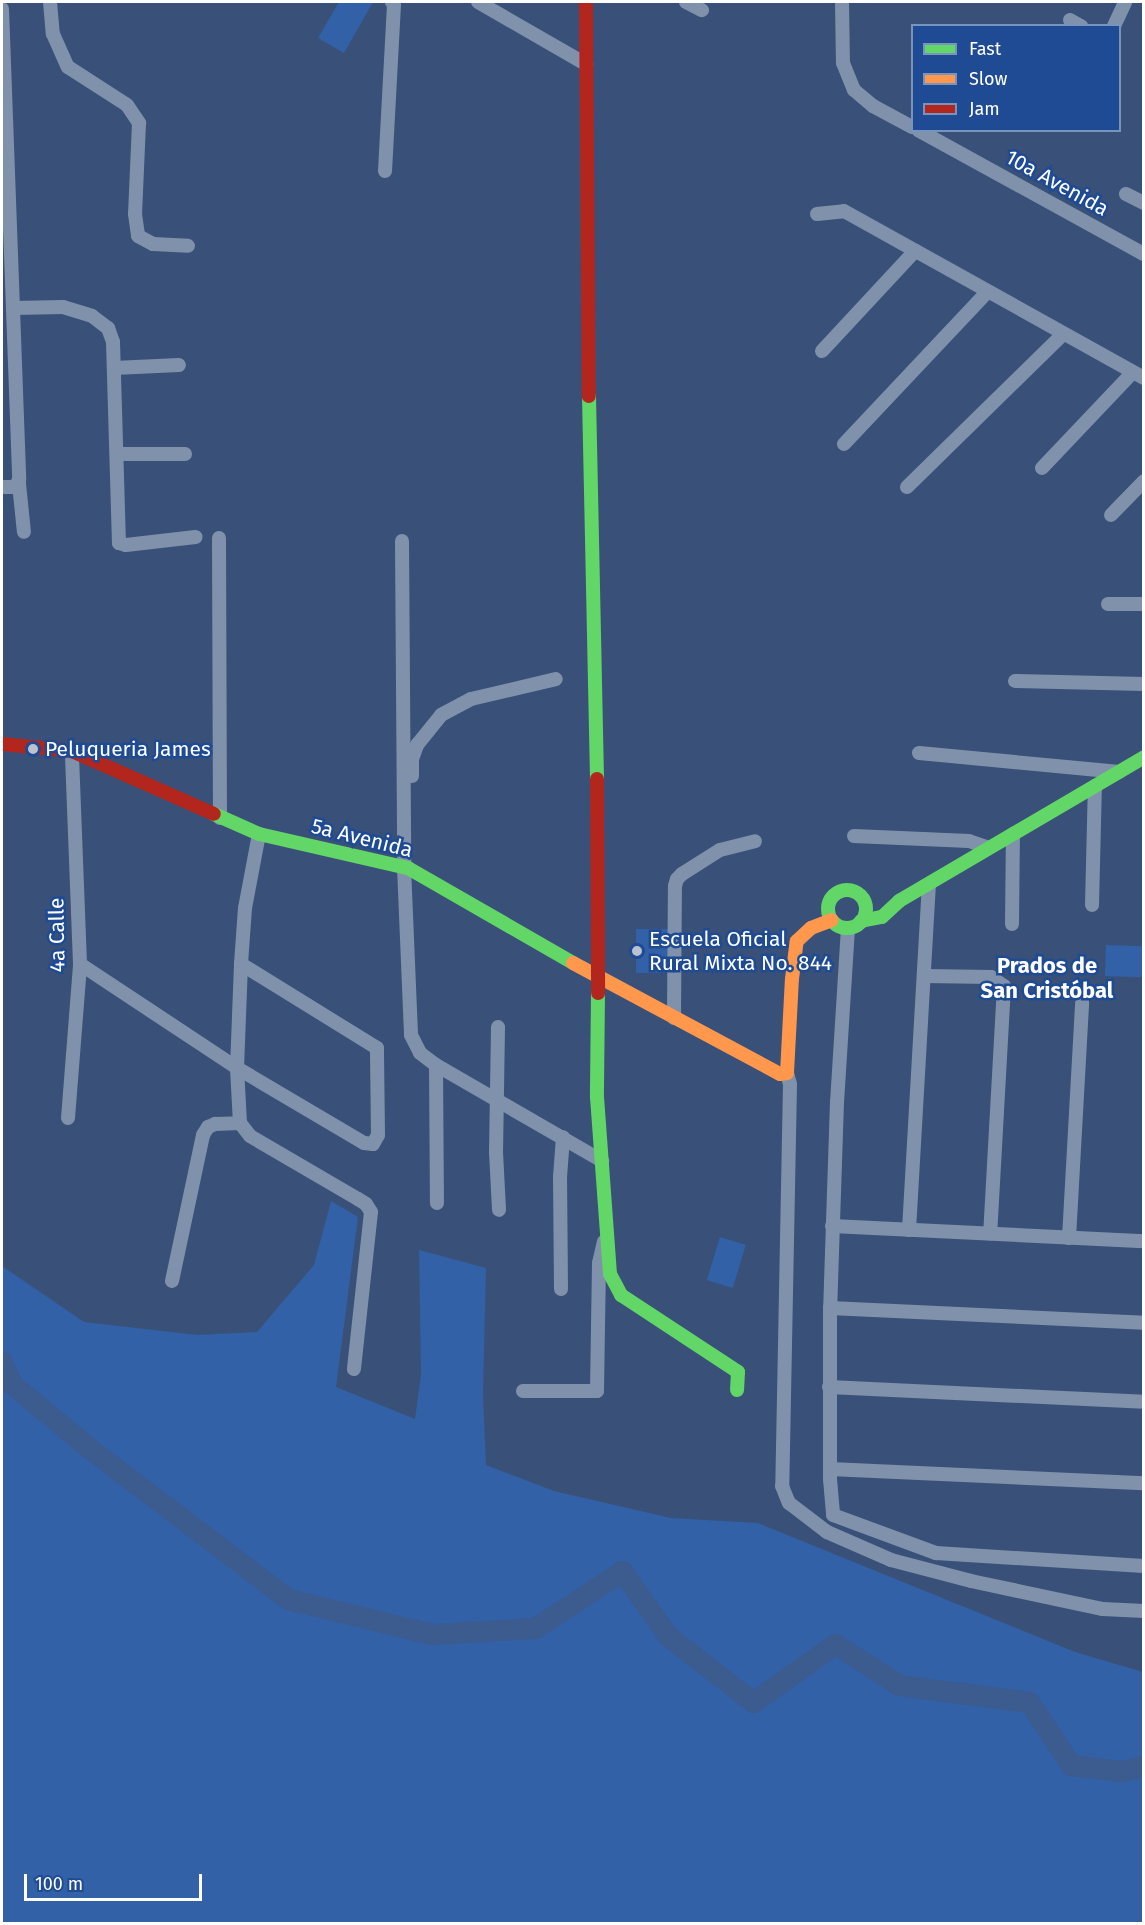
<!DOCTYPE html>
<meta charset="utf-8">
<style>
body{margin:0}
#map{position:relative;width:1145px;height:1925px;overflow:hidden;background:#395178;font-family:"Fira Sans",sans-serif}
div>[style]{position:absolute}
.green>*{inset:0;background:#3261a8;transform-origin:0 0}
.river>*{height:21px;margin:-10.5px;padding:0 10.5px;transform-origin:10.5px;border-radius:10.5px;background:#3c5b8f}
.street>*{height:14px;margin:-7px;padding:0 7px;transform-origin:7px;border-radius:7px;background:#8092ab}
.fast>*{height:14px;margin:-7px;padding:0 7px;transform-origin:7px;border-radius:7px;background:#63d668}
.fast>.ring{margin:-7px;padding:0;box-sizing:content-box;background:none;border:14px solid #63d668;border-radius:50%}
.slow>*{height:14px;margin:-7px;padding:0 7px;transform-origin:7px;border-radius:7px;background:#ff974d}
.jam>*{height:14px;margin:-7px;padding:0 7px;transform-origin:7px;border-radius:7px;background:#b3261e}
.dots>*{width:16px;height:16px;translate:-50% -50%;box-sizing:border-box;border:3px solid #1e4b93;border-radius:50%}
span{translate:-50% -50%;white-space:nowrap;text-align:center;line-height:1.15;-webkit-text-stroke:5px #1e4b93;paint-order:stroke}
.street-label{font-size:21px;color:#fff}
.poi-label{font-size:21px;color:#fff}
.left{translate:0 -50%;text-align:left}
.neighbourhood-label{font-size:22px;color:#fff;font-weight:700}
.frame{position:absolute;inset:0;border:3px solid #fff;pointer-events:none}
.legend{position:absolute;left:911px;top:24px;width:210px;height:108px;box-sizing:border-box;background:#1e4b93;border:2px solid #7893be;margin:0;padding:8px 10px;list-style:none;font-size:18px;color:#fff}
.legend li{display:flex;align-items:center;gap:12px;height:30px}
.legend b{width:30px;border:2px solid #7893be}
.scale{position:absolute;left:24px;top:1874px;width:178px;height:27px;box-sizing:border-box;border:3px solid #fff;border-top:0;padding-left:8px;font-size:18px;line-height:21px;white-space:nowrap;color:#fff;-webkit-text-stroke:4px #1e4b93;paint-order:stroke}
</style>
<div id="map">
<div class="green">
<div style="clip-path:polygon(339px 2px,373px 2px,344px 53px,318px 38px)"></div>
<div style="left:636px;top:929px;width:34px;height:44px"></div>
<div style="left:1106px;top:945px;width:37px;height:31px;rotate:2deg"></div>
<div style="clip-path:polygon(331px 1201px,358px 1217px,336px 1387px,415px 1419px,421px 1375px,419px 1250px,486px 1268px,483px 1394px,486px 1465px,554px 1491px,671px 1518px,758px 1523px,1075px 1652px,1143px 1672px,1143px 1923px,2px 1923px,2px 1266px,84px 1322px,197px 1335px,257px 1332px,314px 1265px)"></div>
<div style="left:720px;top:1237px;width:27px;height:45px;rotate:17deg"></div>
</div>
<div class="river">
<div style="left:2px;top:1362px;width:24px;rotate:66deg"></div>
<div style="left:12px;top:1384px;width:100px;rotate:39.7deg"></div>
<div style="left:89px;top:1448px;width:250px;rotate:37.2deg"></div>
<div style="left:288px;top:1599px;width:148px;rotate:13.7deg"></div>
<div style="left:432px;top:1634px;width:103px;rotate:-3.3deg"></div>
<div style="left:535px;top:1628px;width:104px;rotate:-33.2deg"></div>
<div style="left:622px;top:1571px;width:80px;rotate:54.7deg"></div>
<div style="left:668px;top:1636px;width:108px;rotate:37.8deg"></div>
<div style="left:753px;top:1702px;width:100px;rotate:-35.3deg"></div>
<div style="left:835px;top:1644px;width:76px;rotate:32.6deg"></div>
<div style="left:899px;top:1685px;width:131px;rotate:7.5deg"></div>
<div style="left:1029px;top:1702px;width:76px;rotate:56.3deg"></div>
<div style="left:1071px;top:1765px;width:51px;rotate:6.7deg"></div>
<div style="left:1122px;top:1771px;width:23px;rotate:-13deg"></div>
</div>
<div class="street">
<div style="left:50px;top:2px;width:32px;rotate:85deg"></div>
<div style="left:53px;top:34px;width:36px;rotate:66deg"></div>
<div style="left:68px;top:67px;width:70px;rotate:32.8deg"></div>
<div style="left:127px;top:105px;width:22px;rotate:56deg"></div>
<div style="left:139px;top:123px;width:91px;rotate:92.5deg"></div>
<div style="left:135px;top:214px;width:22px;rotate:82deg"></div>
<div style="left:138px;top:236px;width:17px;rotate:28deg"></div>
<div style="left:153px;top:244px;width:35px;rotate:3deg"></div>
<div style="left:478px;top:2px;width:125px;rotate:29.9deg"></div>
<div style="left:686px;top:2px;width:18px;rotate:27deg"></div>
<div style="left:842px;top:2px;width:61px;rotate:89.1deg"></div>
<div style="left:843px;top:63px;width:29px;rotate:68deg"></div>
<div style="left:854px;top:90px;width:25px;rotate:40deg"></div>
<div style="left:873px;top:106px;width:44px;rotate:28.3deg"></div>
<div style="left:2px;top:9px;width:471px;rotate:87.9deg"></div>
<div style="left:19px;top:480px;width:8px;rotate:120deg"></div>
<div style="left:15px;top:487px;width:13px;rotate:180deg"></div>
<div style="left:1070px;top:20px;width:13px;rotate:29deg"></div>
<div style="left:1114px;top:26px;width:26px;rotate:-65deg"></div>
<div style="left:918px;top:130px;width:258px;rotate:28.8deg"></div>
<div style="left:385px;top:171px;width:167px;rotate:-86.9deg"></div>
<div style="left:394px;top:4px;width:3px;rotate:-135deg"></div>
<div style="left:1126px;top:194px;width:20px;rotate:27deg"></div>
<div style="left:817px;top:214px;width:27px;rotate:-6deg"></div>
<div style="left:844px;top:211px;width:343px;rotate:29.1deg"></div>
<div style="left:14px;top:308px;width:49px;rotate:-1.2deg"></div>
<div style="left:63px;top:307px;width:30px;rotate:17deg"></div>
<div style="left:92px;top:316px;width:20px;rotate:37deg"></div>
<div style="left:108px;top:328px;width:15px;rotate:70deg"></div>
<div style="left:113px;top:342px;width:201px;rotate:88.3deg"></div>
<div style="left:119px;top:543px;width:7px;rotate:16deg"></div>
<div style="left:126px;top:545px;width:70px;rotate:-6.5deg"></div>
<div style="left:822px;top:351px;width:137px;rotate:-47.1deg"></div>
<div style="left:114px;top:368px;width:65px;rotate:-2.6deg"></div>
<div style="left:844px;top:444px;width:209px;rotate:-46.7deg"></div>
<div style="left:119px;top:454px;width:66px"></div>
<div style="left:1042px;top:468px;width:132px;rotate:-46.5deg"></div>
<div style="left:19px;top:484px;width:48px;rotate:84.1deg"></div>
<div style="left:907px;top:487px;width:219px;rotate:-44.4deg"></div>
<div style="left:1111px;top:515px;width:47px;rotate:-45.9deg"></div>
<div style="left:219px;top:538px;width:280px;rotate:89.8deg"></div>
<div style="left:402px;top:541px;width:326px;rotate:89.6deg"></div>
<div style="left:404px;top:867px;width:168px;rotate:87.6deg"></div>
<div style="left:411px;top:1035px;width:20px;rotate:63deg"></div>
<div style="left:420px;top:1053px;width:20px;rotate:37deg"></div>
<div style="left:436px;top:1065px;width:192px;rotate:30deg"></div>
<div style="left:1108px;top:604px;width:36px"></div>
<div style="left:1015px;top:681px;width:129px;rotate:1.3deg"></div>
<div style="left:919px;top:753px;width:201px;rotate:5.4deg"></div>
<div style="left:412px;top:776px;width:17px;rotate:-90deg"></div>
<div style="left:412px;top:759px;width:15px;rotate:-70deg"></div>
<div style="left:417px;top:745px;width:38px;rotate:-51deg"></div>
<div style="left:441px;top:715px;width:34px;rotate:-28deg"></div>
<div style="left:471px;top:699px;width:87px;rotate:-13.2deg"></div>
<div style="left:259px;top:834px;width:75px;rotate:100.7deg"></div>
<div style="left:245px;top:908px;width:56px;rotate:94.1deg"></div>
<div style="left:241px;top:964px;width:104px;rotate:92.2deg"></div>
<div style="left:237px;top:1068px;width:55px;rotate:86.9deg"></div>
<div style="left:240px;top:1123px;width:16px;rotate:52deg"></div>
<div style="left:250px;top:1136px;width:125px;rotate:30.3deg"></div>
<div style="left:358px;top:1199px;width:9px;rotate:32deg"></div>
<div style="left:366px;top:1204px;width:9px;rotate:58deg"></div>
<div style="left:371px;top:1212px;width:158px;rotate:96.2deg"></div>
<div style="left:854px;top:836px;width:115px;rotate:2.5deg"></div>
<div style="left:969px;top:841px;width:21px;rotate:19deg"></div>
<div style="left:1092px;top:905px;width:119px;rotate:-88.6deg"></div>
<div style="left:1012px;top:924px;width:90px;rotate:-89.4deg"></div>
<div style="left:848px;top:928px;width:174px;rotate:93.6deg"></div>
<div style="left:837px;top:1102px;width:206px;rotate:91.9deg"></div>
<div style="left:830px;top:1308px;width:171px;rotate:90deg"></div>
<div style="left:830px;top:1479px;width:36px;rotate:85deg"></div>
<div style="left:833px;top:1515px;width:110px;rotate:20.3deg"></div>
<div style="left:936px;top:1553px;width:208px;rotate:3.6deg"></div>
<div style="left:80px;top:964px;width:188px;rotate:33.5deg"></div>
<div style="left:237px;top:1068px;width:147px;rotate:30.6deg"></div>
<div style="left:364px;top:1143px;width:9px;rotate:6deg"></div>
<div style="left:373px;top:1144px;width:10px;rotate:-61deg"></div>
<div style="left:378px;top:1135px;width:87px;rotate:-90.7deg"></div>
<div style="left:377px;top:1048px;width:160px;rotate:-148.3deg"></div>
<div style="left:924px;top:976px;width:67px;rotate:0.9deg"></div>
<div style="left:991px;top:977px;width:16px;rotate:35deg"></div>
<div style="left:1004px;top:986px;width:248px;rotate:93.2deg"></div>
<div style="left:674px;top:1018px;width:132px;rotate:-89.6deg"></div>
<div style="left:675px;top:886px;width:7px;rotate:-74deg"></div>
<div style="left:677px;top:879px;width:7px;rotate:-45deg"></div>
<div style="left:682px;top:874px;width:45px;rotate:-32.3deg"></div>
<div style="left:720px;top:850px;width:36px;rotate:-14deg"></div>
<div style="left:498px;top:1027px;width:125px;rotate:90.9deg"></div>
<div style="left:496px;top:1152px;width:58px;rotate:87deg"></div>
<div style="left:436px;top:1065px;width:138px;rotate:89.6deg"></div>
<div style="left:787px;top:1073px;width:11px;rotate:75deg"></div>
<div style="left:790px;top:1084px;width:402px;rotate:91.1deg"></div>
<div style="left:782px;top:1486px;width:18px;rotate:68deg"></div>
<div style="left:789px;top:1503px;width:48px;rotate:37.3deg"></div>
<div style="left:827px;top:1532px;width:70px;rotate:23.6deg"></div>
<div style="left:891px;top:1560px;width:83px;rotate:14.7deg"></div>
<div style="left:971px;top:1581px;width:135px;rotate:12deg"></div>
<div style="left:1103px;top:1609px;width:41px;rotate:2.8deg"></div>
<div style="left:68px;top:1118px;width:154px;rotate:-85.5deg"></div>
<div style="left:80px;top:964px;width:213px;rotate:-92.2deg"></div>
<div style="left:832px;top:1226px;width:312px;rotate:2.8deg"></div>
<div style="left:909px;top:1230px;width:346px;rotate:-86.7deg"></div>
<div style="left:1069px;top:1238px;width:236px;rotate:-86.8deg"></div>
<div style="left:172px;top:1281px;width:149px;rotate:-78deg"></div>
<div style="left:203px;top:1135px;width:9px;rotate:-58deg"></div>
<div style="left:208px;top:1127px;width:8px;rotate:-23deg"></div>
<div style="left:215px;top:1124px;width:25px;rotate:-2deg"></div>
<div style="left:561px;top:1289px;width:112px;rotate:-90.5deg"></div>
<div style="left:560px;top:1177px;width:40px;rotate:-85.7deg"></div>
<div style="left:830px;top:1308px;width:314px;rotate:2.7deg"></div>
<div style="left:829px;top:1387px;width:315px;rotate:2.7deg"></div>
<div style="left:523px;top:1391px;width:74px"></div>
<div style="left:597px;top:1391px;width:128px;rotate:-89.1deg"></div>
<div style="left:599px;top:1263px;width:22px;rotate:-77deg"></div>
<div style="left:830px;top:1469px;width:314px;rotate:2.6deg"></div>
</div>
<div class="fast">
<div style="left:589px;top:396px;width:383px;rotate:88.8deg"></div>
<div style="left:214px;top:814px;width:49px;rotate:24deg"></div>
<div style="left:259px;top:834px;width:153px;rotate:12.9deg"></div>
<div style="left:408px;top:868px;width:190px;rotate:29.9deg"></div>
<div class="ring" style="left:828px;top:890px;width:24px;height:24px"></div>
<div style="left:861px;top:921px;width:21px;rotate:-11deg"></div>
<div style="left:882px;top:917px;width:23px;rotate:-43deg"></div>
<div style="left:899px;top:901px;width:284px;rotate:-30.4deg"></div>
<div style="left:598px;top:993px;width:104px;rotate:90.6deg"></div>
<div style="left:597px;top:1097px;width:177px;rotate:85.8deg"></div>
<div style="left:610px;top:1274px;width:24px;rotate:62deg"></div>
<div style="left:621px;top:1295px;width:140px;rotate:33.3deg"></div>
<div style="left:738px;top:1372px;width:18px;rotate:93deg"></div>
</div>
<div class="slow">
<div style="left:573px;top:963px;width:235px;rotate:28.2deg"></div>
<div style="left:780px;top:1074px;width:7px;rotate:-8deg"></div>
<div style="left:787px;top:1073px;width:94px;rotate:-87deg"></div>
<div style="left:792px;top:979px;width:38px;rotate:-83deg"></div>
<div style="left:797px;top:941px;width:19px;rotate:-43deg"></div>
<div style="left:811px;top:928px;width:22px;rotate:-21deg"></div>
</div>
<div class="jam">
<div style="left:586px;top:2px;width:394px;rotate:89.6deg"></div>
<div style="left:2px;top:744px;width:70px;rotate:5.7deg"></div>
<div style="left:72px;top:751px;width:155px;rotate:23.9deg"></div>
<div style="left:597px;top:779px;width:214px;rotate:89.7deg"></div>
</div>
<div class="dots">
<div style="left:33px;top:749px;background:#bac2d0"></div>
<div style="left:637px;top:951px;background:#bac2d0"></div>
</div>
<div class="street-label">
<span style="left:1057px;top:183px;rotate:29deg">10a Avenida</span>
<span style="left:362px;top:838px;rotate:14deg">5a Avenida</span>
<span style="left:57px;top:935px;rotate:-91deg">4a Calle</span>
</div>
<div class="poi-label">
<span class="left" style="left:45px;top:749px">Peluqueria James</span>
<span class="left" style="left:649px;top:951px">Escuela Oficial<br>Rural Mixta No. 844</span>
</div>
<div class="neighbourhood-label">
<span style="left:1047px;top:978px">Prados de<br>San Cristóbal</span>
</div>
<div class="frame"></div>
<ul class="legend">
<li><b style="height:8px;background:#63d668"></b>Fast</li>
<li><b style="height:8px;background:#ff974d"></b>Slow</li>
<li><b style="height:8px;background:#b3261e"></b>Jam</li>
</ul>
<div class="scale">100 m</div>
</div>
